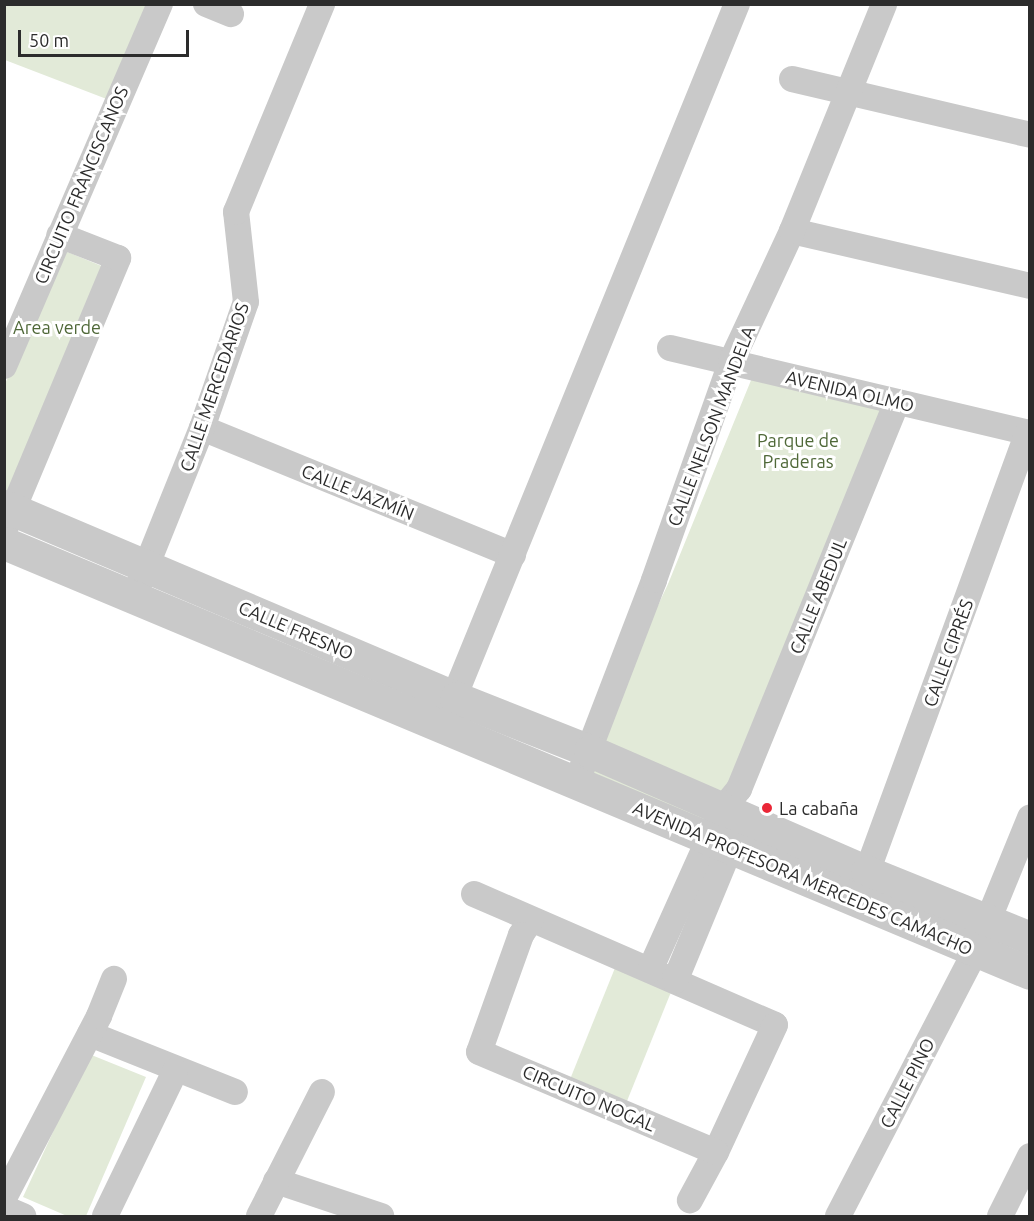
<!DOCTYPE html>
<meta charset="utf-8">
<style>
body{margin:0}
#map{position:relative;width:1034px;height:1221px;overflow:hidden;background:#fff;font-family:Ubuntu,sans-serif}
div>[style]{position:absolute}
.green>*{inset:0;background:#e2ead8;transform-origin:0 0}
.minor>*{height:26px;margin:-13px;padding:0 13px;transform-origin:13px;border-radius:13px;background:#c9c9c9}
.tertiary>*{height:33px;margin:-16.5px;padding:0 16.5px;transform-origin:16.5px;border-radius:16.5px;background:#c9c9c9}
.dots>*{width:16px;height:16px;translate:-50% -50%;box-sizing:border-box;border:3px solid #fff;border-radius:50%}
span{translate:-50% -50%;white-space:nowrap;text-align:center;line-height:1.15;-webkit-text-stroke:6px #fff;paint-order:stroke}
.street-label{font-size:18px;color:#2c2c2c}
.park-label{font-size:18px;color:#4f6838}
.poi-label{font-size:18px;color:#2c2c2c}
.left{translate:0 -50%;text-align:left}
.frame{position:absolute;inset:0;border:6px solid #2c2c2c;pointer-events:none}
.scale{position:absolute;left:18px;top:30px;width:171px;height:27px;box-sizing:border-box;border:3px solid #2c2c2c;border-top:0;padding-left:8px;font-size:18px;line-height:21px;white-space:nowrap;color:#2c2c2c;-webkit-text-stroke:4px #fff;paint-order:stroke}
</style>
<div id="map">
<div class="green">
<div style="clip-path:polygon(4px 5px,160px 5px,117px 103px,5px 60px)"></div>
<div style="clip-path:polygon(60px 249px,109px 269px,5px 497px,5px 384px)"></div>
<div style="clip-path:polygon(756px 368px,897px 402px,709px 838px,575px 782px,668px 584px)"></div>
<div style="left:619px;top:958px;width:61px;height:142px;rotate:22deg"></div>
<div style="clip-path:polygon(89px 1054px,146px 1077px,86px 1216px,67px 1216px,23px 1197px)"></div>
</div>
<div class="minor">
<div style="left:206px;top:4px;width:27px;rotate:22deg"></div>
<div style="left:792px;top:79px;width:244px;rotate:13.2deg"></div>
<div style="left:792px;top:231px;width:244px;rotate:13deg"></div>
<div style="left:670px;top:348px;width:370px;rotate:13.3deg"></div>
<div style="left:4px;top:366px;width:394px;rotate:-66.7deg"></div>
<div style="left:202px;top:428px;width:336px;rotate:22.2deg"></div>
<div style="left:4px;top:531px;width:296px;rotate:-67.3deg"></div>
<div style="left:118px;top:258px;width:63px;rotate:-158.7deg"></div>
<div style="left:140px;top:582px;width:166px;rotate:-68.1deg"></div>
<div style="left:202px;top:428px;width:133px;rotate:-70.8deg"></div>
<div style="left:246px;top:302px;width:91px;rotate:-96.3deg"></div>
<div style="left:236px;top:212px;width:225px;rotate:-67.5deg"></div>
<div style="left:448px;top:712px;width:765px;rotate:-67.8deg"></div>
<div style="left:582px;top:768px;width:201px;rotate:-69deg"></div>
<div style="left:654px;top:580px;width:231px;rotate:-70.5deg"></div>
<div style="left:731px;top:362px;width:145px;rotate:-65deg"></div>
<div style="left:792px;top:231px;width:245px;rotate:-67.9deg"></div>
<div style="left:867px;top:872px;width:468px;rotate:-69.9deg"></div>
<div style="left:474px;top:894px;width:328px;rotate:23.5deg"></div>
<div style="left:775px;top:1025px;width:140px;rotate:114.9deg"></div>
<div style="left:716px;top:1152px;width:55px;rotate:118.4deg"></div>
<div style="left:531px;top:920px;width:18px;rotate:124deg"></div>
<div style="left:521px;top:935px;width:124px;rotate:109.7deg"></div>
<div style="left:479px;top:1052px;width:257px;rotate:22.9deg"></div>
<div style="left:650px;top:970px;width:175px;rotate:-65.8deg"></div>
<div style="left:722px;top:810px;width:27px;rotate:-51deg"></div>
<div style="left:739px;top:789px;width:418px;rotate:-67.8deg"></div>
<div style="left:675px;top:981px;width:162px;rotate:-67.5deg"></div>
<div style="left:90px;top:1034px;width:156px;rotate:21.8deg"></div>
<div style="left:276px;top:1181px;width:111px;rotate:18.4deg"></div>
<div style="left:4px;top:1198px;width:205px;rotate:-62.4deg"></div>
<div style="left:99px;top:1016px;width:40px;rotate:-68deg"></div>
<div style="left:4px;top:1208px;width:21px;rotate:23deg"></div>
<div style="left:105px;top:1216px;width:161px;rotate:-64.2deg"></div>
<div style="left:259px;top:1216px;width:139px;rotate:-63.1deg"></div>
<div style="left:838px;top:1216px;width:300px;rotate:-62.6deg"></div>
<div style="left:976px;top:950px;width:143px;rotate:-67.8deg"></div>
<div style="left:1000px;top:1216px;width:67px;rotate:-63.4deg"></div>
</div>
<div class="tertiary">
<div style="left:4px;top:506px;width:491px;rotate:23deg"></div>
<div style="left:456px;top:698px;width:144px;rotate:21.6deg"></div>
<div style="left:590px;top:751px;width:302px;rotate:23.6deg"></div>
<div style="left:867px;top:872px;width:176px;rotate:22deg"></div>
<div style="left:4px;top:543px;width:1112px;rotate:22.74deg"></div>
</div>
<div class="dots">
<div style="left:767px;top:808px;background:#ea2737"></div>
</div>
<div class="street-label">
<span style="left:81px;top:185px;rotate:-67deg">CIRCUITO FRANCISCANOS</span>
<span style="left:214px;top:387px;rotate:-71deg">CALLE MERCEDARIOS</span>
<span style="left:850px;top:391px;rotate:13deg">AVENIDA OLMO</span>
<span style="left:711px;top:426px;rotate:-69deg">CALLE NELSON MANDELA</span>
<span style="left:358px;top:492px;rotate:22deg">CALLE JAZMÍN</span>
<span style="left:818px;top:596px;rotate:-68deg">CALLE ABEDUL</span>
<span style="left:296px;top:630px;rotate:23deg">CALLE FRESNO</span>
<span style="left:948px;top:653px;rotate:-70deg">CALLE CIPRÉS</span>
<span style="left:803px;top:878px;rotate:23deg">AVENIDA PROFESORA MERCEDES CAMACHO</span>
<span style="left:907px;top:1083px;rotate:-63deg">CALLE PINO</span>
<span style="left:589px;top:1098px;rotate:23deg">CIRCUITO NOGAL</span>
</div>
<div class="park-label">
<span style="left:57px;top:327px">Area verde</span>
<span style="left:798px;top:451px">Parque de<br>Praderas</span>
</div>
<div class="poi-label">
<span class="left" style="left:779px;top:808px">La cabaña</span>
</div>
<div class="frame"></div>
<div class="scale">50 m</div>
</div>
